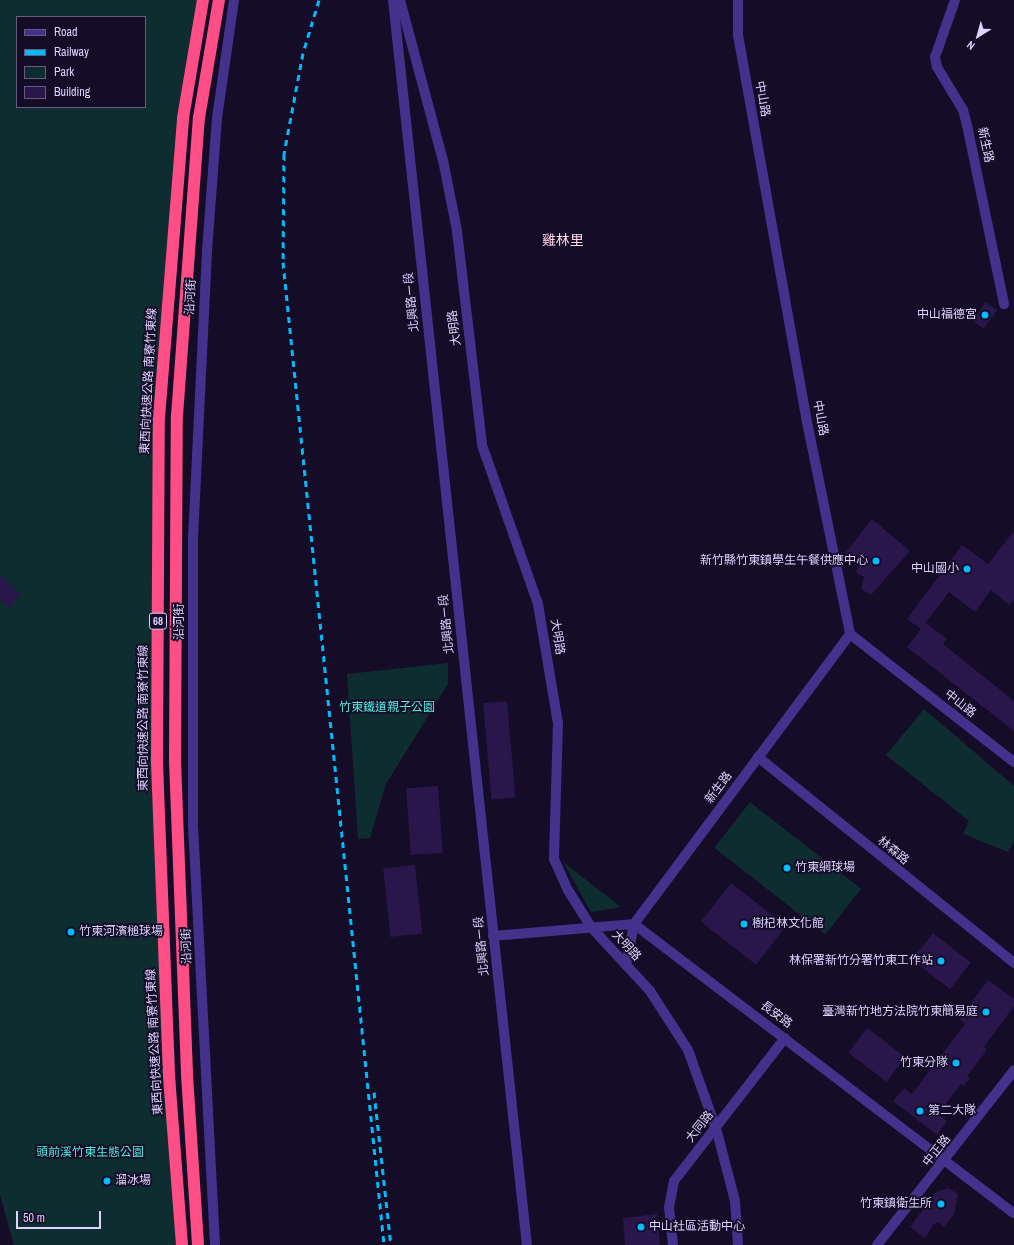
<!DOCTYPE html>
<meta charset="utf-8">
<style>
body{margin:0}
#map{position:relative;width:1014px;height:1245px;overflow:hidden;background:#150c27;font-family:"Archivo Narrow","Noto Sans TC",sans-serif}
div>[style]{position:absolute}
.green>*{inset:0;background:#0e2d31;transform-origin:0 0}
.building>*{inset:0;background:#29164a;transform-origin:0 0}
.minor>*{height:10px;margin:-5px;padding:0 5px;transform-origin:5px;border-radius:5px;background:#43328b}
.highway>*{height:12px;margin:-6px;padding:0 6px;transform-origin:6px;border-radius:6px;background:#ff4d86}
.rail>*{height:3px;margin-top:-1.5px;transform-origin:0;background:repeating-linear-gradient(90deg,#00bcfd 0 6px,transparent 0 11px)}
.dots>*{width:11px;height:11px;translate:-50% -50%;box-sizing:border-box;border:2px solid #150c27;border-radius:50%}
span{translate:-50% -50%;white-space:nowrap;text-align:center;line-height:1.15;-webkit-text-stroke:3.5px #150c27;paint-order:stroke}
.shield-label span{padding:1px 3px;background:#150c27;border:1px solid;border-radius:3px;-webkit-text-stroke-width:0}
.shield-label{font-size:11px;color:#ded2ff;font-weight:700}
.street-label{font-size:12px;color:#ded2ff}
.poi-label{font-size:12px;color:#ded2ff}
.right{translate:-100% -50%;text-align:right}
.left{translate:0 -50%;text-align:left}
.park-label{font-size:12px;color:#50edde}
.quarter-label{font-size:14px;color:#ffd4e8}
.legend{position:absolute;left:16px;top:16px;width:130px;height:92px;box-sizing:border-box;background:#150c27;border:1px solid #655b7d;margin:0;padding:5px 7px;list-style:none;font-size:12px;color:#ded2ff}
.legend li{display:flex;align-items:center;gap:8px;height:20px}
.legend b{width:20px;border:1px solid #655b7d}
.north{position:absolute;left:958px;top:16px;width:40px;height:40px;-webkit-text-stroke:3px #150c27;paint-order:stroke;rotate:217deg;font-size:11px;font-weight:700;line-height:16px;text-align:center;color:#ded2ff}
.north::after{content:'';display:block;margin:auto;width:14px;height:18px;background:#ded2ff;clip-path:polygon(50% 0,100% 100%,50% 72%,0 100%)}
.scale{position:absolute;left:16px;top:1211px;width:85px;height:18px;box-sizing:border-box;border:2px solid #ded2ff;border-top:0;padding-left:5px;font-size:12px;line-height:14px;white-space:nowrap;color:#ded2ff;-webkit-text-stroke:3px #150c27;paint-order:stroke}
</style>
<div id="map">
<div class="green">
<div style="clip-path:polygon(evenodd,0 0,203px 0,173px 169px,161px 406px,164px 861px,185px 1245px,14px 1245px,0 1195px,0 0,17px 17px,145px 17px,145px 107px,17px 107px,17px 17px)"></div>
<div style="clip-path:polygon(448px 663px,448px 684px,386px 784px,370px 838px,358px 839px,347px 674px)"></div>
<div style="clip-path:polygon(924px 709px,1014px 786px,1014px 841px,1008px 852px,963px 834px,969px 821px,886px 755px)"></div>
<div style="left:750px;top:802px;width:141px;height:58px;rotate:38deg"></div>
<div style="clip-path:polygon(563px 862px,621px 907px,591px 912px)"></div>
</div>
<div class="building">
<div style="left:986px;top:302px;width:14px;height:23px;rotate:36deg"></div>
<div style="clip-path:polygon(872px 519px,910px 551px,871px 595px,861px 589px,864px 577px,856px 572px,858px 566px,843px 556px)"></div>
<div style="clip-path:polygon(1014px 531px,1014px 599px,1009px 605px,991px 590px,975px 612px,949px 592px,921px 629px,926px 623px,947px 639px,943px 644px,1014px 701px,1014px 731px,907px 647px,921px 629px,907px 619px,962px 545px,988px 564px)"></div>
<div style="clip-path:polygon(0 576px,20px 594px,9px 608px,0 600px)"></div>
<div style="left:507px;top:701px;width:97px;height:24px;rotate:85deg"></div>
<div style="left:438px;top:786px;width:67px;height:32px;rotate:86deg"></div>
<div style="left:415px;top:865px;width:69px;height:32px;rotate:84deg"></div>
<div style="left:731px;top:883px;width:70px;height:49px;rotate:38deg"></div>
<div style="left:933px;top:933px;width:48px;height:34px;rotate:38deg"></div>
<div style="clip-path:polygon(988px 980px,1014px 999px,1014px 1006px,984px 1047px,987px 1050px,967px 1076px,970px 1078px,964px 1086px,961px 1084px,938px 1114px,947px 1121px,937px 1135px,893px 1101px,904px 1088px,912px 1094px,965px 1024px,959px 1019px)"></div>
<div style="left:867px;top:1028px;width:48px;height:31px;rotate:37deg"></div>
<div style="clip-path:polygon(948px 1188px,958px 1194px,954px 1214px,944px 1227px,938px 1222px,934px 1224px,925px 1238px,910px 1227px,936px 1192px)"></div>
<div style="clip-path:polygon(657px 1214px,660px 1245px,625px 1245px,623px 1218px)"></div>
</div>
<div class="minor">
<div style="left:393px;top:0;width:1252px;rotate:83.86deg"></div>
<div style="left:400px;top:0;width:166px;rotate:75deg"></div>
<div style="left:443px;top:160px;width:72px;rotate:78.8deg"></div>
<div style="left:457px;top:231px;width:215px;rotate:83.3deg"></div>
<div style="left:482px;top:445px;width:169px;rotate:70.6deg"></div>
<div style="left:538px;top:604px;width:121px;rotate:80.5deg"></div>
<div style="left:558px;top:723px;width:136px;rotate:91.7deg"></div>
<div style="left:554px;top:859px;width:34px;rotate:66deg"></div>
<div style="left:568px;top:890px;width:44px;rotate:58.1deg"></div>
<div style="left:591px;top:927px;width:87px;rotate:47.3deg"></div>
<div style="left:650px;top:991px;width:70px;rotate:57.2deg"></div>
<div style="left:688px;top:1050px;width:83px;rotate:70.3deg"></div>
<div style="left:716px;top:1128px;width:75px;rotate:75.4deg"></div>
<div style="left:735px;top:1201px;width:44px;rotate:86.1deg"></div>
<div style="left:738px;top:0;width:35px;rotate:90deg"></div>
<div style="left:738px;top:35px;width:388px;rotate:79.9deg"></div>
<div style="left:806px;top:417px;width:221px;rotate:78.5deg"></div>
<div style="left:850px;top:634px;width:208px;rotate:38deg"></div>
<div style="left:955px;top:0;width:60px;rotate:109.3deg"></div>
<div style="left:935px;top:57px;width:10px;rotate:79deg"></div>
<div style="left:937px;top:67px;width:50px;rotate:58.8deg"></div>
<div style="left:963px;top:110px;width:16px;rotate:75deg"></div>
<div style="left:967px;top:125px;width:183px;rotate:78.3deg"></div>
<div style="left:758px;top:757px;width:329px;rotate:38.8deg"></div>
<div style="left:493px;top:936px;width:142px;rotate:-4.9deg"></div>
<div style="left:634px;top:924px;width:477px;rotate:37.3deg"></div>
<div style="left:626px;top:965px;width:42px;rotate:-79deg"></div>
<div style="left:634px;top:924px;width:362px;rotate:-53.3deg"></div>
<div style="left:215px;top:1245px;width:424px;rotate:-93deg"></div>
<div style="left:193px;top:822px;width:284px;rotate:-90deg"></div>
<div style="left:193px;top:538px;width:287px;rotate:-87.2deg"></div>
<div style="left:207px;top:251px;width:133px;rotate:-85.7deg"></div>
<div style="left:217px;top:118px;width:119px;rotate:-81.8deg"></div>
<div style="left:673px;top:1245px;width:38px;rotate:-96deg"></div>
<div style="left:669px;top:1207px;width:26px;rotate:-79deg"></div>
<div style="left:674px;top:1181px;width:181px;rotate:-52.2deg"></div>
<div style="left:877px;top:1245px;width:222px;rotate:-51.9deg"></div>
</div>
<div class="highway">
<div style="left:182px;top:1245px;width:170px;rotate:-94.4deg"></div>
<div style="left:169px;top:1075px;width:314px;rotate:-92.2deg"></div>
<div style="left:157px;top:761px;width:343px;rotate:-89.7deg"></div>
<div style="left:159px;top:418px;width:301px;rotate:-85.4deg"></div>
<div style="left:183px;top:118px;width:120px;rotate:-80.4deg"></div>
<div style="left:198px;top:1245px;width:172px;rotate:-93.7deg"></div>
<div style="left:187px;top:1073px;width:314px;rotate:-92.2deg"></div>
<div style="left:175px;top:759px;width:343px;rotate:-89.7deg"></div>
<div style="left:177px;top:416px;width:299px;rotate:-85.8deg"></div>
<div style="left:199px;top:118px;width:120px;rotate:-80.4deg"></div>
</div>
<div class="rail">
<div style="left:319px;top:0;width:55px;rotate:106.8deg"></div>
<div style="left:303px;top:53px;width:103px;rotate:100.7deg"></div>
<div style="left:284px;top:154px;width:108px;rotate:90.5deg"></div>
<div style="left:283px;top:262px;width:988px;rotate:84.13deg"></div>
<div style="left:374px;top:1092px;width:154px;rotate:83.7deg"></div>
</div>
<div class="dots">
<div style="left:985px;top:315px;background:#00bcfd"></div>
<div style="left:876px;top:561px;background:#00bcfd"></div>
<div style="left:967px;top:569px;background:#00bcfd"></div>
<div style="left:787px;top:868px;background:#00bcfd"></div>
<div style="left:744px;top:924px;background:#00bcfd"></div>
<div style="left:71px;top:932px;background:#00bcfd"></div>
<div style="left:941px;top:961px;background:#00bcfd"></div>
<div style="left:986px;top:1012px;background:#00bcfd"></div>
<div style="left:956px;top:1063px;background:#00bcfd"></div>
<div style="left:920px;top:1111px;background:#00bcfd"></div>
<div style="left:107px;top:1181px;background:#00bcfd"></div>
<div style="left:941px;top:1204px;background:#00bcfd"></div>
<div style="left:641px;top:1227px;background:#00bcfd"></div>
</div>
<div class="shield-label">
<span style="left:158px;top:621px">68</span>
</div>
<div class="street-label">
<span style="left:762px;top:99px;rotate:80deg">中山路</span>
<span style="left:985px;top:145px;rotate:78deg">新生路</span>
<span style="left:191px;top:297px;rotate:-87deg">沿河街</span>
<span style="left:412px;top:302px;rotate:-96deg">北興路ㄧ段</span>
<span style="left:455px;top:328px;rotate:-97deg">大明路</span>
<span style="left:149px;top:381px;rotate:-87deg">東西向快速公路 南寮竹東線</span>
<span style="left:820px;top:418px;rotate:79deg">中山路</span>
<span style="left:180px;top:622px;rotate:-90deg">沿河街</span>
<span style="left:447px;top:624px;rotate:-96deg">北興路ㄧ段</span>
<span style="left:557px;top:637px;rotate:81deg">大明路</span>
<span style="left:960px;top:704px;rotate:38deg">中山路</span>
<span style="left:144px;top:718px;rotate:-90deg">東西向快速公路 南寮竹東線</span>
<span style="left:719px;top:788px;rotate:-53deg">新生路</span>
<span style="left:893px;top:851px;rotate:39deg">林森路</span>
<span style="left:187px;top:946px;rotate:-92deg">沿河街</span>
<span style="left:482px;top:946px;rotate:-96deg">北興路ㄧ段</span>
<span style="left:626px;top:946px;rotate:47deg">大明路</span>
<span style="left:776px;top:1015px;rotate:37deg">長安路</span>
<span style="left:155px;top:1042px;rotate:-93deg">東西向快速公路 南寮竹東線</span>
<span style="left:700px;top:1127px;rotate:-52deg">大同路</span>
<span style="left:937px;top:1151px;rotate:-52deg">中正路</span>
</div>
<div class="poi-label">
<span class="right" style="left:977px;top:315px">中山福德宮</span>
<span class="right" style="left:868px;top:561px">新竹縣竹東鎮學生午餐供應中心</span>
<span class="right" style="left:959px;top:569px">中山國小</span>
<span class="left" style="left:795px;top:868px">竹東網球場</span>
<span class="left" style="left:752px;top:924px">樹杞林文化館</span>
<span class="left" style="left:79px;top:932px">竹東河濱槌球場</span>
<span class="right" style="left:933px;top:961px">林保署新竹分署竹東工作站</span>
<span class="right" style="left:978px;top:1012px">臺灣新竹地方法院竹東簡易庭</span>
<span class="right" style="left:948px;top:1063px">竹東分隊</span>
<span class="left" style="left:928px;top:1111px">第二大隊</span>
<span class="left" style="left:115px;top:1181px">溜冰場</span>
<span class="right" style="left:932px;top:1204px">竹東鎮衛生所</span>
<span class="left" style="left:649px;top:1227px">中山社區活動中心</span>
</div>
<div class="park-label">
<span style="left:387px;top:708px">竹東鐵道親子公園</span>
<span style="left:90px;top:1153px">頭前溪竹東生態公園</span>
</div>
<div class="quarter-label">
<span style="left:563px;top:240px">雞林里</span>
</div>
<ul class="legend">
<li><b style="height:5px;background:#43328b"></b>Road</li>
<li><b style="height:5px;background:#00bcfd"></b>Railway</li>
<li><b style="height:11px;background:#0e2d31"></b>Park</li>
<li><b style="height:11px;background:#29164a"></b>Building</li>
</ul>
<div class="north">N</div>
<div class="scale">50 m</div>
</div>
